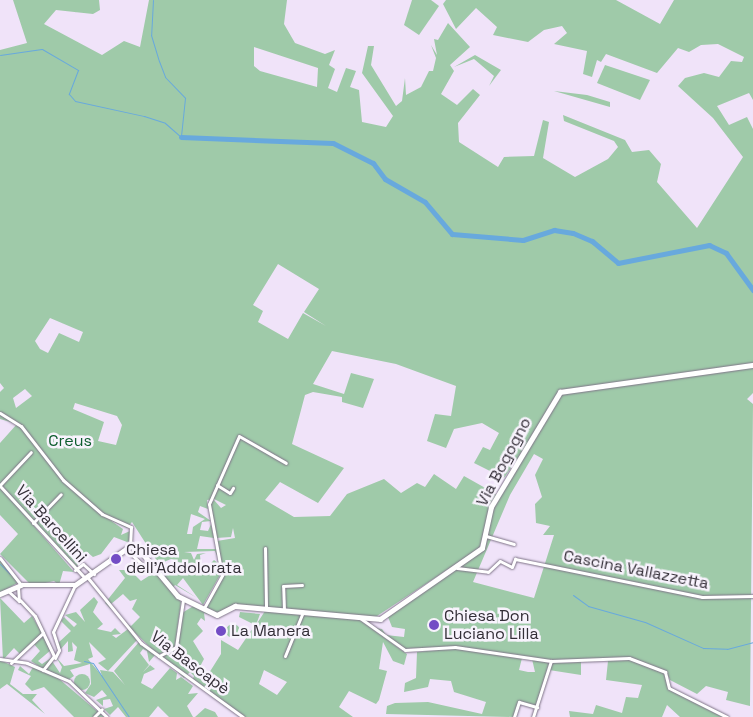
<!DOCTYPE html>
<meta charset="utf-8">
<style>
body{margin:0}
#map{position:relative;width:753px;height:717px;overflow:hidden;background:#f0e3f9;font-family:"Space Grotesk",sans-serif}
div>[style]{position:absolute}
.green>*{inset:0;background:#9fcaa9}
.round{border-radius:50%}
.stream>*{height:1px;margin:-0.5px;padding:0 0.5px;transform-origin:0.5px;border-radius:0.5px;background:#68a9dd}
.river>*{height:5px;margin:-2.5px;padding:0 2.5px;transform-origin:2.5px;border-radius:2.5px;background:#68a9dd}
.roads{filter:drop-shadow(0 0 1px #7f7488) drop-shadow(0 0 1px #7f7488)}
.street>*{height:3px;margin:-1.5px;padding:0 1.5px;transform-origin:1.5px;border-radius:1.5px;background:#fff}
.secondary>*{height:4.5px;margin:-2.25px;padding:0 2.25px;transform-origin:2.25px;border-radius:2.25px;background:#fff}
.dots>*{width:14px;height:14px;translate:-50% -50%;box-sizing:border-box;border:2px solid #f8f3fd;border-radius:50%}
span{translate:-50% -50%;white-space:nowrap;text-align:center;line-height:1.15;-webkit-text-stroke:5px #f8f3fd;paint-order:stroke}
.park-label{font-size:16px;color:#0d5d2e}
.street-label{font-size:16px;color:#332e37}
.poi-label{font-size:16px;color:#332e37}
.left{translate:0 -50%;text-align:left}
</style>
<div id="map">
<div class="green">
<div style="clip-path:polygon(evenodd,13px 0,99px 0,100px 10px,93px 14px,56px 10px,44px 24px,102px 55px,124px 41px,140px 47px,149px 0,287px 0,284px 24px,295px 43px,325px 54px,335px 50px,329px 65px,335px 69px,328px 88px,337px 92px,346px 68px,356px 71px,350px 87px,359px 90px,362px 122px,386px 127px,393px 116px,362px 73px,368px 46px,374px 46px,371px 65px,396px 106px,402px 101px,405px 78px,406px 95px,421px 87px,429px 71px,433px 71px,436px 58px,431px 45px,437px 55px,434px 39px,438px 40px,448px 23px,470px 47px,450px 65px,454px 71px,441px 94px,457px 105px,473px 89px,480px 95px,458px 123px,459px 142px,498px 167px,504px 157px,534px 156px,543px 120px,549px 122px,543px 158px,575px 177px,608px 159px,618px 147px,614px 141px,564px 121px,563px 115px,625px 140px,632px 152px,649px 150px,661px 164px,657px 182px,697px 228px,743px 157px,713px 118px,678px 86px,685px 78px,704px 73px,719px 77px,731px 61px,742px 62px,744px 57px,718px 44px,701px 45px,689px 52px,678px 48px,657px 73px,606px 54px,601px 62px,597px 60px,592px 77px,583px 74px,587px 51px,554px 44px,567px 33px,562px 26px,544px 30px,528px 42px,493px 35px,497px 27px,476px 8px,456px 29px,443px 4px,446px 0,616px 0,660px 24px,674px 0,753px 0,753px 100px,749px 93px,717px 106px,729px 125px,747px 117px,753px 129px,753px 393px,747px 399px,753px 404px,750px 706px,726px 700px,728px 692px,706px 686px,697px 694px,670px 680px,666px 671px,672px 691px,723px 717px,680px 717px,667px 705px,662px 717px,570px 717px,569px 711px,593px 714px,596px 705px,622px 713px,626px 697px,638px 698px,642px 685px,606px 680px,608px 661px,551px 661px,455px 647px,405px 649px,374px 628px,382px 629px,386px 635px,404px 637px,405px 629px,392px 627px,388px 617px,483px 549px,492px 510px,533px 436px,504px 478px,474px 463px,483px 447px,490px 450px,499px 433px,482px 423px,454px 429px,446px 448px,427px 441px,435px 414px,451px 416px,456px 386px,396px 364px,332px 351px,313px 384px,344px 394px,351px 373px,374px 379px,363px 408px,342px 402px,342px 397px,313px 392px,305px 395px,292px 444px,344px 468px,318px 503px,280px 482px,265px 500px,294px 517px,330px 516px,347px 494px,384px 479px,401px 493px,417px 483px,425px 487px,434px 474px,456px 489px,464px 476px,496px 494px,479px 549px,374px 618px,233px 605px,217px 613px,206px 607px,223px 576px,217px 541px,235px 538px,233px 528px,231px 537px,216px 538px,210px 504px,214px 500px,221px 508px,226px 505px,214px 499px,207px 500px,208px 509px,200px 506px,198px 512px,211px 521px,202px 522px,200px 530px,208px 531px,211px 524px,214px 538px,200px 536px,197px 549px,216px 549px,218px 558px,215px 551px,184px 552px,191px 553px,194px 560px,197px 554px,206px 553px,200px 555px,201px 566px,207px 567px,214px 560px,219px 564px,220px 575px,203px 605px,183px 578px,177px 585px,197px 598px,175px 585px,172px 589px,162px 578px,181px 563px,171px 559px,159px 564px,132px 522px,127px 528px,110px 520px,123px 529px,121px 535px,130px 531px,132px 539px,127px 542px,114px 537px,101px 554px,93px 557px,87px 552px,75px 569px,0 483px,0 443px,17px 424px,0 419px,0 392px,4px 388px,0 383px,0 50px,27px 43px,13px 0,254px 47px,318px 68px,317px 87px,260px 71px,254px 66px,254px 47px,13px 0,278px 264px,319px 289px,304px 312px,326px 326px,303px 313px,288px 339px,258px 322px,263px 311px,253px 305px,278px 264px,13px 0,50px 318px,83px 332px,79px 342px,59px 333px,48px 353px,40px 349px,35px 341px,50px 318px,13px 0,25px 389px,32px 396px,16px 408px,13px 398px,25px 389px,13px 0,75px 403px,117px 416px,122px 425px,116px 445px,98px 441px,104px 422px,73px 409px,75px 403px,13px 0,534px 454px,543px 459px,535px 475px,542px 497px,535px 504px,536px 523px,550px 526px,543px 535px,554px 535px,534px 598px,473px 582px,510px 495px,534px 454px,13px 0,191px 514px,205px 519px,193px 527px,192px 534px,187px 534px,191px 514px)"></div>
<div style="clip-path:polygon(412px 0,431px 0,439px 6px,419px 35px,404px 25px)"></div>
<div style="clip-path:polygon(475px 55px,501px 70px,489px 86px,494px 76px,474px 59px,454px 67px)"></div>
<div style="clip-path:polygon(605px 65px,650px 80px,640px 100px,597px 83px)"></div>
<div style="clip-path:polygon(554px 91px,587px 95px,610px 102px,610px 107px)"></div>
<div style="clip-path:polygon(0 487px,74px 572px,63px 571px,59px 585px,54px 581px,32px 586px,0 554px,18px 534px,0 515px)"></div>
<div style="clip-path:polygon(0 560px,19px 582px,0 593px)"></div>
<div style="clip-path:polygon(152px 567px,181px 602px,175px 647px,158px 655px,125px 623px,131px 626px,140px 617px,132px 609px,137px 599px,130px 601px,123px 594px,111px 604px,111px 609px,105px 603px,125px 578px,119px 570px,130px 570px,141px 581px,152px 574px)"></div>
<div style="clip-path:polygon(94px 597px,98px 602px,93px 612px,103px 624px,97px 629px,111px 632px,115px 628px,121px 634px,112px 635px,116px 638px,128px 629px,137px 640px,108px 671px,98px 663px,106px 659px,89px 642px,93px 657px,88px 659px,102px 676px,100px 670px,113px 672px,125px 685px,114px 671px,139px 642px,155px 655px,149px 662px,147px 651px,143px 649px,140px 653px,149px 665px,143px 672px,150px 665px,155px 669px,144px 674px,141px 683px,152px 689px,170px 668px,177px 673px,176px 680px,181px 677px,193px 686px,188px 694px,198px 693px,187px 706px,193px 717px,169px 717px,158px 706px,149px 717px,126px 717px,118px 707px,110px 715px,104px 709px,113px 706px,110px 699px,103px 700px,103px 706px,96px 700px,107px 696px,102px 690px,94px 697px,85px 693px,91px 684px,90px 664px,70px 670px,74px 676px,68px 680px,45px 669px,52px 661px,60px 673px,62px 667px,56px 657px,64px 666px,82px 663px,74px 660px,77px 647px,72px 642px,73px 651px,68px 652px,68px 641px,60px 650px,58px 643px,71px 631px,61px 621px,64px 617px,74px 627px,77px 624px,65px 615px,76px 612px,85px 622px,80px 610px)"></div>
<div style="clip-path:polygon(0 598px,24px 623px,32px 616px,42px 633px,20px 654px,14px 648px,3px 660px)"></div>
<div style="clip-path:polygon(evenodd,195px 605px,213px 616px,204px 613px,205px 621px,201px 618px,197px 624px,203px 631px,193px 641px,204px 659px,195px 676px,204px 681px,221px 654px,221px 640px,238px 650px,255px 625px,239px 617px,240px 612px,260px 614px,256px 625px,265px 611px,360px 620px,407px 654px,404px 665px,393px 661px,383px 642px,379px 669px,387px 671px,379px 700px,376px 704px,349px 691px,339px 707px,353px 717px,244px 717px,192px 681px,194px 676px,190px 672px,184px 678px,162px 657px,177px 649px,182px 613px,195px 605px,264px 670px,287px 682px,277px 695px,259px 684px,264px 670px)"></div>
<div class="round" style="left:226px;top:624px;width:14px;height:14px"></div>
<div style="clip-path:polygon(43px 635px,51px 650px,38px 661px,42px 664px,54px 656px,43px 669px,31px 661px,40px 651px,33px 643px)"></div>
<div style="clip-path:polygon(455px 648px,522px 658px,519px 670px,528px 672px,535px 672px,532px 659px,549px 663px,536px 707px,520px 703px,515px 717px,386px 714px,387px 706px,395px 703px,428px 702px,482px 714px,486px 702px,454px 692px,451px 681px,430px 679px,428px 687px,404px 692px,405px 683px,416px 678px,417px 652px)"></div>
<div style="clip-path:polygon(0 660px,15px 667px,10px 684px,23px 694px,37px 694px,32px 700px,45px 714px,7px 684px,0 689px)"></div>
<div style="clip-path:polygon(581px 662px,581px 675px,549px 670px,552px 663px)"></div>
<div style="clip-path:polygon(20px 666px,29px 674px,33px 667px,58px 678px,104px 717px,74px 717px,44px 687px,32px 691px,25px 684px,31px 676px,18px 670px)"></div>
<div class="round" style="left:74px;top:674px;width:16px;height:16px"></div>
<div style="clip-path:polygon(205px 708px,215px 712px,218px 717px,195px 717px)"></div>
</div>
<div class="stream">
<div style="left:153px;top:0;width:35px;rotate:93deg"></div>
<div style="left:151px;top:35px;width:27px;rotate:73deg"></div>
<div style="left:159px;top:61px;width:17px;rotate:69deg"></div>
<div style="left:165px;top:77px;width:29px;rotate:46deg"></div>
<div style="left:185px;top:98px;width:39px;rotate:96deg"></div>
<div style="left:0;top:55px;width:42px;rotate:-8.1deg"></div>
<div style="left:42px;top:49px;width:42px;rotate:30.3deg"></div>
<div style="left:78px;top:70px;width:26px;rotate:111deg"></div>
<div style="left:69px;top:94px;width:9px;rotate:49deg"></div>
<div style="left:75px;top:101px;width:71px;rotate:12.3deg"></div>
<div style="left:144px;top:116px;width:22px;rotate:18deg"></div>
<div style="left:165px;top:123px;width:21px;rotate:41deg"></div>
<div style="left:0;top:564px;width:14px;rotate:45deg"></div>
<div style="left:573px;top:595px;width:19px;rotate:36deg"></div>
<div style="left:588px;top:606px;width:59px;rotate:15.7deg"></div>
<div style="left:645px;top:622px;width:64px;rotate:24.1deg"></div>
<div style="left:703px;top:648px;width:24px;rotate:2deg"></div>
<div style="left:727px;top:649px;width:27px;rotate:-15deg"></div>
<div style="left:84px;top:661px;width:9px;rotate:13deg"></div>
<div style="left:93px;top:663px;width:65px;rotate:56.3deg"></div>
</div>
<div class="river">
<div style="left:181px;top:137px;width:152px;rotate:2.3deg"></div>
<div style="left:333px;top:143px;width:45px;rotate:26.6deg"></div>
<div style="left:373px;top:163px;width:20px;rotate:53deg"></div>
<div style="left:385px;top:179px;width:46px;rotate:29.9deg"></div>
<div style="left:425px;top:202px;width:42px;rotate:49.8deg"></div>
<div style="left:452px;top:234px;width:71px;rotate:4.8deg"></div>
<div style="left:523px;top:240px;width:33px;rotate:-18deg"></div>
<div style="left:554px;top:230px;width:19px;rotate:9deg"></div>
<div style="left:573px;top:233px;width:21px;rotate:23deg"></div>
<div style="left:592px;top:241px;width:34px;rotate:40deg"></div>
<div style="left:618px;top:263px;width:93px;rotate:-11.2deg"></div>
<div style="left:709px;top:245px;width:19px;rotate:25deg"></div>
<div style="left:726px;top:253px;width:46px;rotate:53.9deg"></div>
</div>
<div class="roads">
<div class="street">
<div style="left:0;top:413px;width:25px;rotate:32deg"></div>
<div style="left:21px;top:426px;width:68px;rotate:52.1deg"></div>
<div style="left:63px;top:480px;width:52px;rotate:41.1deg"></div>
<div style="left:102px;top:514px;width:32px;rotate:24deg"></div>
<div style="left:131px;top:527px;width:19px;rotate:93deg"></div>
<div style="left:0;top:485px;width:45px;rotate:-46.8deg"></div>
<div style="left:217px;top:485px;width:15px;rotate:32deg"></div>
<div style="left:230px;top:493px;width:6px;rotate:-59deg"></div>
<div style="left:0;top:486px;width:124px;rotate:47.3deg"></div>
<div style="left:33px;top:523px;width:40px;rotate:-46deg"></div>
<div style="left:486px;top:536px;width:29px;rotate:16deg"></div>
<div style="left:265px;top:548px;width:60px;rotate:89deg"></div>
<div style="left:126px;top:549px;width:30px;rotate:44deg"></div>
<div style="left:0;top:558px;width:34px;rotate:52deg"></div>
<div style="left:457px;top:568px;width:31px;rotate:7deg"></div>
<div style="left:488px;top:572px;width:16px;rotate:-43deg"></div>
<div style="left:500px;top:561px;width:13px;rotate:27deg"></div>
<div style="left:512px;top:567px;width:9px;rotate:-69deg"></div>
<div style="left:515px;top:559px;width:191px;rotate:11.5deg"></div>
<div style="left:702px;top:597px;width:51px;rotate:-1.1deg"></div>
<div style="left:75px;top:570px;width:10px;rotate:-37deg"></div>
<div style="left:83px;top:564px;width:15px;rotate:42deg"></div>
<div style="left:88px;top:578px;width:84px;rotate:50.8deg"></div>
<div style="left:141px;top:643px;width:126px;rotate:36deg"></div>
<div style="left:8px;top:591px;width:15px;rotate:42deg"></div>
<div style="left:19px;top:601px;width:14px;rotate:-94deg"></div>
<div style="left:20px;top:600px;width:22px;rotate:47deg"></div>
<div style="left:35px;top:616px;width:44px;rotate:64.6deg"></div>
<div style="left:54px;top:656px;width:18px;rotate:128deg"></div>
<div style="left:204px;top:608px;width:38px;rotate:-61deg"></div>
<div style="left:222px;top:575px;width:72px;rotate:-100.4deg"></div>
<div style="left:209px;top:504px;width:74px;rotate:-66.2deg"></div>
<div style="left:239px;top:436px;width:54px;rotate:29.9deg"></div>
<div style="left:284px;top:610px;width:24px;rotate:-92deg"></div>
<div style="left:283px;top:586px;width:19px;rotate:-3deg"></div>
<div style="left:360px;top:618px;width:55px;rotate:35.4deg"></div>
<div style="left:405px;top:650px;width:50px;rotate:-3.4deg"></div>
<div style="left:455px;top:647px;width:97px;rotate:8.3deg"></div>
<div style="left:551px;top:661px;width:78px;rotate:-2.2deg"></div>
<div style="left:629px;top:658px;width:39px;rotate:21deg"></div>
<div style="left:665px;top:672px;width:16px;rotate:76deg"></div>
<div style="left:669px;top:688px;width:65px;rotate:26.6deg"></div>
<div style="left:159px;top:656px;width:19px;rotate:-28deg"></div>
<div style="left:176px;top:647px;width:48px;rotate:-81.5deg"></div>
<div style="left:285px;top:656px;width:48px;rotate:-67.8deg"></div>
<div style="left:55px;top:658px;width:9px;rotate:-63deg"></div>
<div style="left:59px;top:650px;width:19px;rotate:-108deg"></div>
<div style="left:53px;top:632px;width:52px;rotate:-64.9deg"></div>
<div style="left:0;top:659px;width:27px;rotate:8deg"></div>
<div style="left:27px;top:663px;width:46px;rotate:23.2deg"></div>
<div style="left:69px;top:681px;width:52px;rotate:43.5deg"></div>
<div style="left:11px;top:663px;width:44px;rotate:-43.2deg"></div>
<div style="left:94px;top:717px;width:11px;rotate:-45deg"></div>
<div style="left:514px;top:717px;width:16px;rotate:-72deg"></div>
<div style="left:519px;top:702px;width:19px;rotate:16deg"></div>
<div style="left:533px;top:717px;width:59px;rotate:-72.2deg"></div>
</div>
<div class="secondary">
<div style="left:0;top:594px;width:23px;rotate:-23deg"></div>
<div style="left:21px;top:585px;width:54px"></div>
<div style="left:75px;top:585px;width:67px;rotate:-35.3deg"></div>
<div style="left:130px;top:546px;width:9px;rotate:18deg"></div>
<div style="left:139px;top:549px;width:61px;rotate:50.3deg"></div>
<div style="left:178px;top:596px;width:43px;rotate:26deg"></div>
<div style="left:217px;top:615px;width:20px;rotate:-27deg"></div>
<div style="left:235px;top:606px;width:146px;rotate:5.1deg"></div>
<div style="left:380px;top:619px;width:124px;rotate:-34.8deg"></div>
<div style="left:482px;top:548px;width:42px;rotate:-77.6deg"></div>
<div style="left:491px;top:507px;width:134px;rotate:-59deg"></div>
<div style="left:560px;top:392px;width:195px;rotate:-8deg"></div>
</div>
</div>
<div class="dots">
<div style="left:116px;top:559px;background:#734cc5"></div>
<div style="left:434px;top:625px;background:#734cc5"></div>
<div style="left:221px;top:631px;background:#734cc5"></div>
</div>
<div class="park-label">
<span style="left:70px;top:441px">Creus</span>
</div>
<div class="street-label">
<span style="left:504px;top:462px;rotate:-62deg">Via Bogogno</span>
<span style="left:51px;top:524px;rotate:48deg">Via Barcellini</span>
<span style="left:636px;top:570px;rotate:11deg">Cascina Vallazzetta</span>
<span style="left:190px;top:663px;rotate:37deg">Via Bascapè</span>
</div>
<div class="poi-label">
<span class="left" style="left:126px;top:559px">Chiesa<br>dell'Addolorata</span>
<span class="left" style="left:444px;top:625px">Chiesa Don<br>Luciano Lilla</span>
<span class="left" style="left:231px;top:631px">La Manera</span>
</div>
</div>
